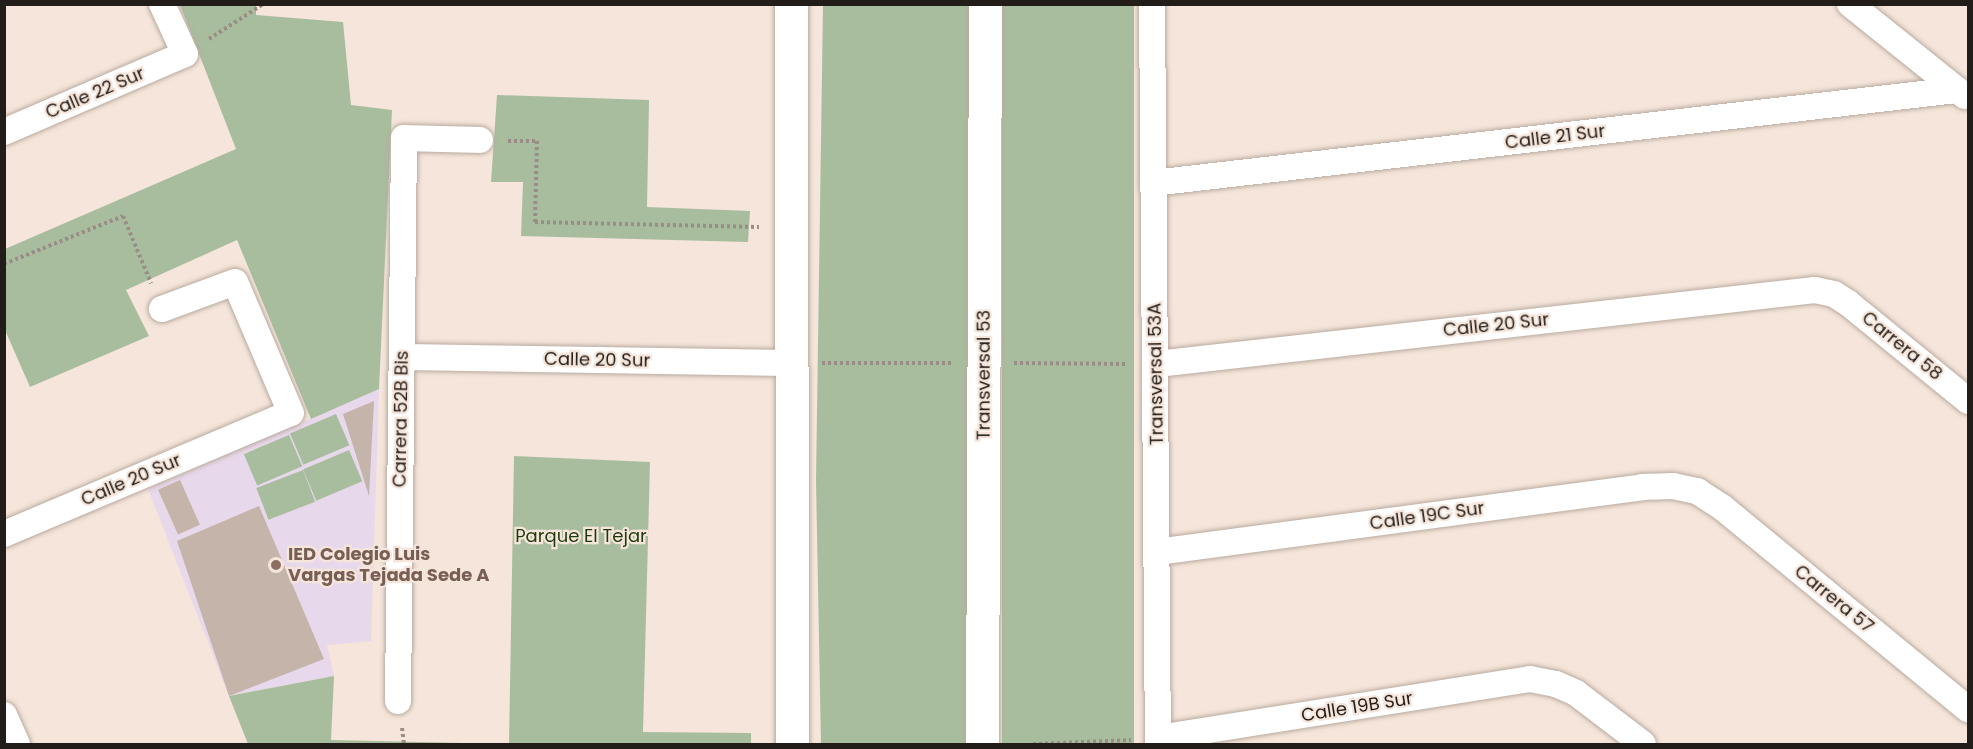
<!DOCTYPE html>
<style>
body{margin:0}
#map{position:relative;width:1973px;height:749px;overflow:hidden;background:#f5e5da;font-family:Poppins,sans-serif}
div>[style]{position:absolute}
.education>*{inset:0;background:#e8d8eb}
.green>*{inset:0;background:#a8bd9e;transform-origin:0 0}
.building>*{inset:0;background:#c4b4a9;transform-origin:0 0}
.path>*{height:4px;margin-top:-2px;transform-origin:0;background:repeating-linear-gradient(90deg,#998d86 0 3px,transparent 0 6px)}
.roads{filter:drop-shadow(0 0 2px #b9aa9f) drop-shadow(0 0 2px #b9aa9f)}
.street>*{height:26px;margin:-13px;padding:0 13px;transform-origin:13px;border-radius:13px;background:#fff}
.secondary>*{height:33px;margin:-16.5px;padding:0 16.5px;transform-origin:16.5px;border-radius:16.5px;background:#fff}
.dots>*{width:16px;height:16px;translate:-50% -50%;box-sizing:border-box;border:3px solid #f5e5da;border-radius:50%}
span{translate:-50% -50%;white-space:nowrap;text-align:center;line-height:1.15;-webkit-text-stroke:4.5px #f5e5da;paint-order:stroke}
.street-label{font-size:18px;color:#231d1a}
.park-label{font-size:18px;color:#1e3a0c}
.education-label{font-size:18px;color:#785e54;font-weight:700}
.left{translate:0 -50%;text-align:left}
.frame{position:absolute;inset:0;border:6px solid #231d1a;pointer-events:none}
</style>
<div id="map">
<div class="education">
<div style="clip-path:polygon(379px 389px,371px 641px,327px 645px,334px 676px,229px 696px,148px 489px)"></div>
</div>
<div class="green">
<div style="clip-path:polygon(180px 5px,256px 5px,256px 15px,343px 22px,351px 105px,392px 110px,379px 389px,311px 419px,237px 240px,126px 290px,149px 336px,30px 387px,5px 330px,5px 249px,236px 149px)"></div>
<div style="clip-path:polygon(823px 5px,974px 5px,967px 744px,821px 744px,816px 480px)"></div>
<div style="left:1002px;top:5px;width:132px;height:739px"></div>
<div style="clip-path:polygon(497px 95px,649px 100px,647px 207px,750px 211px,748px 242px,521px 236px,523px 182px,491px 182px)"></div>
<div style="left:336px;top:414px;width:34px;height:50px;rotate:67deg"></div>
<div style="left:289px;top:435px;width:34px;height:49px;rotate:67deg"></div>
<div style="left:349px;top:450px;width:34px;height:50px;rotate:67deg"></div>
<div style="clip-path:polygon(514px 456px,650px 462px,643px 732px,751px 733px,751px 744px,248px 744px,229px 696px,334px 676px,331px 740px,509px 744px)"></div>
<div style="left:303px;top:470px;width:34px;height:50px;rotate:69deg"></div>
</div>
<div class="building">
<div style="clip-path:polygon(374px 401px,369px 496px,343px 414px)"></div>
<div style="left:180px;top:480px;width:49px;height:24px;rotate:66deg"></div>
<div style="clip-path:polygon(259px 506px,324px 659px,229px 696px,177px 541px)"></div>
</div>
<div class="path">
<div style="left:209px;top:39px;width:64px;rotate:-32.9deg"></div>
<div style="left:508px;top:141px;width:29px"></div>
<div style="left:537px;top:141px;width:81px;rotate:91.4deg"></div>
<div style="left:535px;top:222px;width:224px;rotate:1.3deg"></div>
<div style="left:4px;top:264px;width:128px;rotate:-22deg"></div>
<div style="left:123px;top:216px;width:73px;rotate:67.3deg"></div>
<div style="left:822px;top:363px;width:131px"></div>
<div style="left:1014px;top:363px;width:113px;rotate:0.5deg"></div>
<div style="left:402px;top:728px;width:16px;rotate:83deg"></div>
<div style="left:1033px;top:744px;width:98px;rotate:-2.3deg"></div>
</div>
<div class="roads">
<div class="street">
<div style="left:1152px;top:4px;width:740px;rotate:89.54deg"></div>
<div style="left:1850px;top:4px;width:147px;rotate:38.7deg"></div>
<div style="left:4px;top:132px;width:197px;rotate:-23.3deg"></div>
<div style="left:185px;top:54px;width:55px;rotate:-114.7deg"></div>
<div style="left:1153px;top:183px;width:809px;rotate:-6.6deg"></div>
<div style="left:402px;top:357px;width:389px;rotate:0.9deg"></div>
<div style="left:1157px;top:364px;width:662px;rotate:-6.42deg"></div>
<div style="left:1815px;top:290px;width:19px;rotate:12deg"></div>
<div style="left:1834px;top:294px;width:17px;rotate:33deg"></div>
<div style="left:1848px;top:303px;width:155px;rotate:39.2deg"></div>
<div style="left:4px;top:534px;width:311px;rotate:-22.9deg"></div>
<div style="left:291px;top:413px;width:142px;rotate:-113.1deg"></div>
<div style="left:235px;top:282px;width:78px;rotate:159.7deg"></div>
<div style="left:1157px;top:552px;width:489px;rotate:-7.6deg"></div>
<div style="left:1642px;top:487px;width:31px;rotate:-2deg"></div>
<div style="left:1673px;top:486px;width:25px;rotate:12deg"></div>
<div style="left:1697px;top:491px;width:31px;rotate:33deg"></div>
<div style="left:1723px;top:508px;width:317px;rotate:39.4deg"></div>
<div style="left:398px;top:701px;width:563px;rotate:-89.39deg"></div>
<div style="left:404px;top:138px;width:76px;rotate:1.5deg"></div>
<div style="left:4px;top:715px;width:32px;rotate:66deg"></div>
<div style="left:1158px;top:738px;width:377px;rotate:-9deg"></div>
<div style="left:1530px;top:679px;width:26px;rotate:11deg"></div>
<div style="left:1556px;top:684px;width:22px;rotate:24deg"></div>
<div style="left:1576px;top:693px;width:84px;rotate:37.3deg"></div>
</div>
<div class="secondary">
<div style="left:791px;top:4px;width:740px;rotate:89.92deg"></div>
<div style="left:982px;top:744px;width:740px;rotate:-89.77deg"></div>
</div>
</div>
<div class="dots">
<div style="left:276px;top:565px;background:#8d6e63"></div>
</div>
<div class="street-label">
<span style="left:95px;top:93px;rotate:-23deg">Calle 22 Sur</span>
<span style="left:1555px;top:137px;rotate:-7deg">Calle 21 Sur</span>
<span style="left:1496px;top:325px;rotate:-6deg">Calle 20 Sur</span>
<span style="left:1902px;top:346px;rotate:39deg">Carrera 58</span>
<span style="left:597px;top:360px;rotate:1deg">Calle 20 Sur</span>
<span style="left:1156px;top:374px;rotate:-91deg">Transversal 53A</span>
<span style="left:984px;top:375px;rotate:-90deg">Transversal 53</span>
<span style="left:401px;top:419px;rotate:-89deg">Carrera 52B Bis</span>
<span style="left:131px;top:480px;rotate:-23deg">Calle 20 Sur</span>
<span style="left:1427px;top:516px;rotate:-8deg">Calle 19C Sur</span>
<span style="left:1834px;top:599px;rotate:39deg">Carrera 57</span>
<span style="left:1357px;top:707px;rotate:-9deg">Calle 19B Sur</span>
</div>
<div class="park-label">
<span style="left:581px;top:536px">Parque El Tejar</span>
</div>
<div class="education-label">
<span class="left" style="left:288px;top:565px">IED Colegio Luis<br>Vargas Tejada Sede A</span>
</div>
<div class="frame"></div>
</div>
